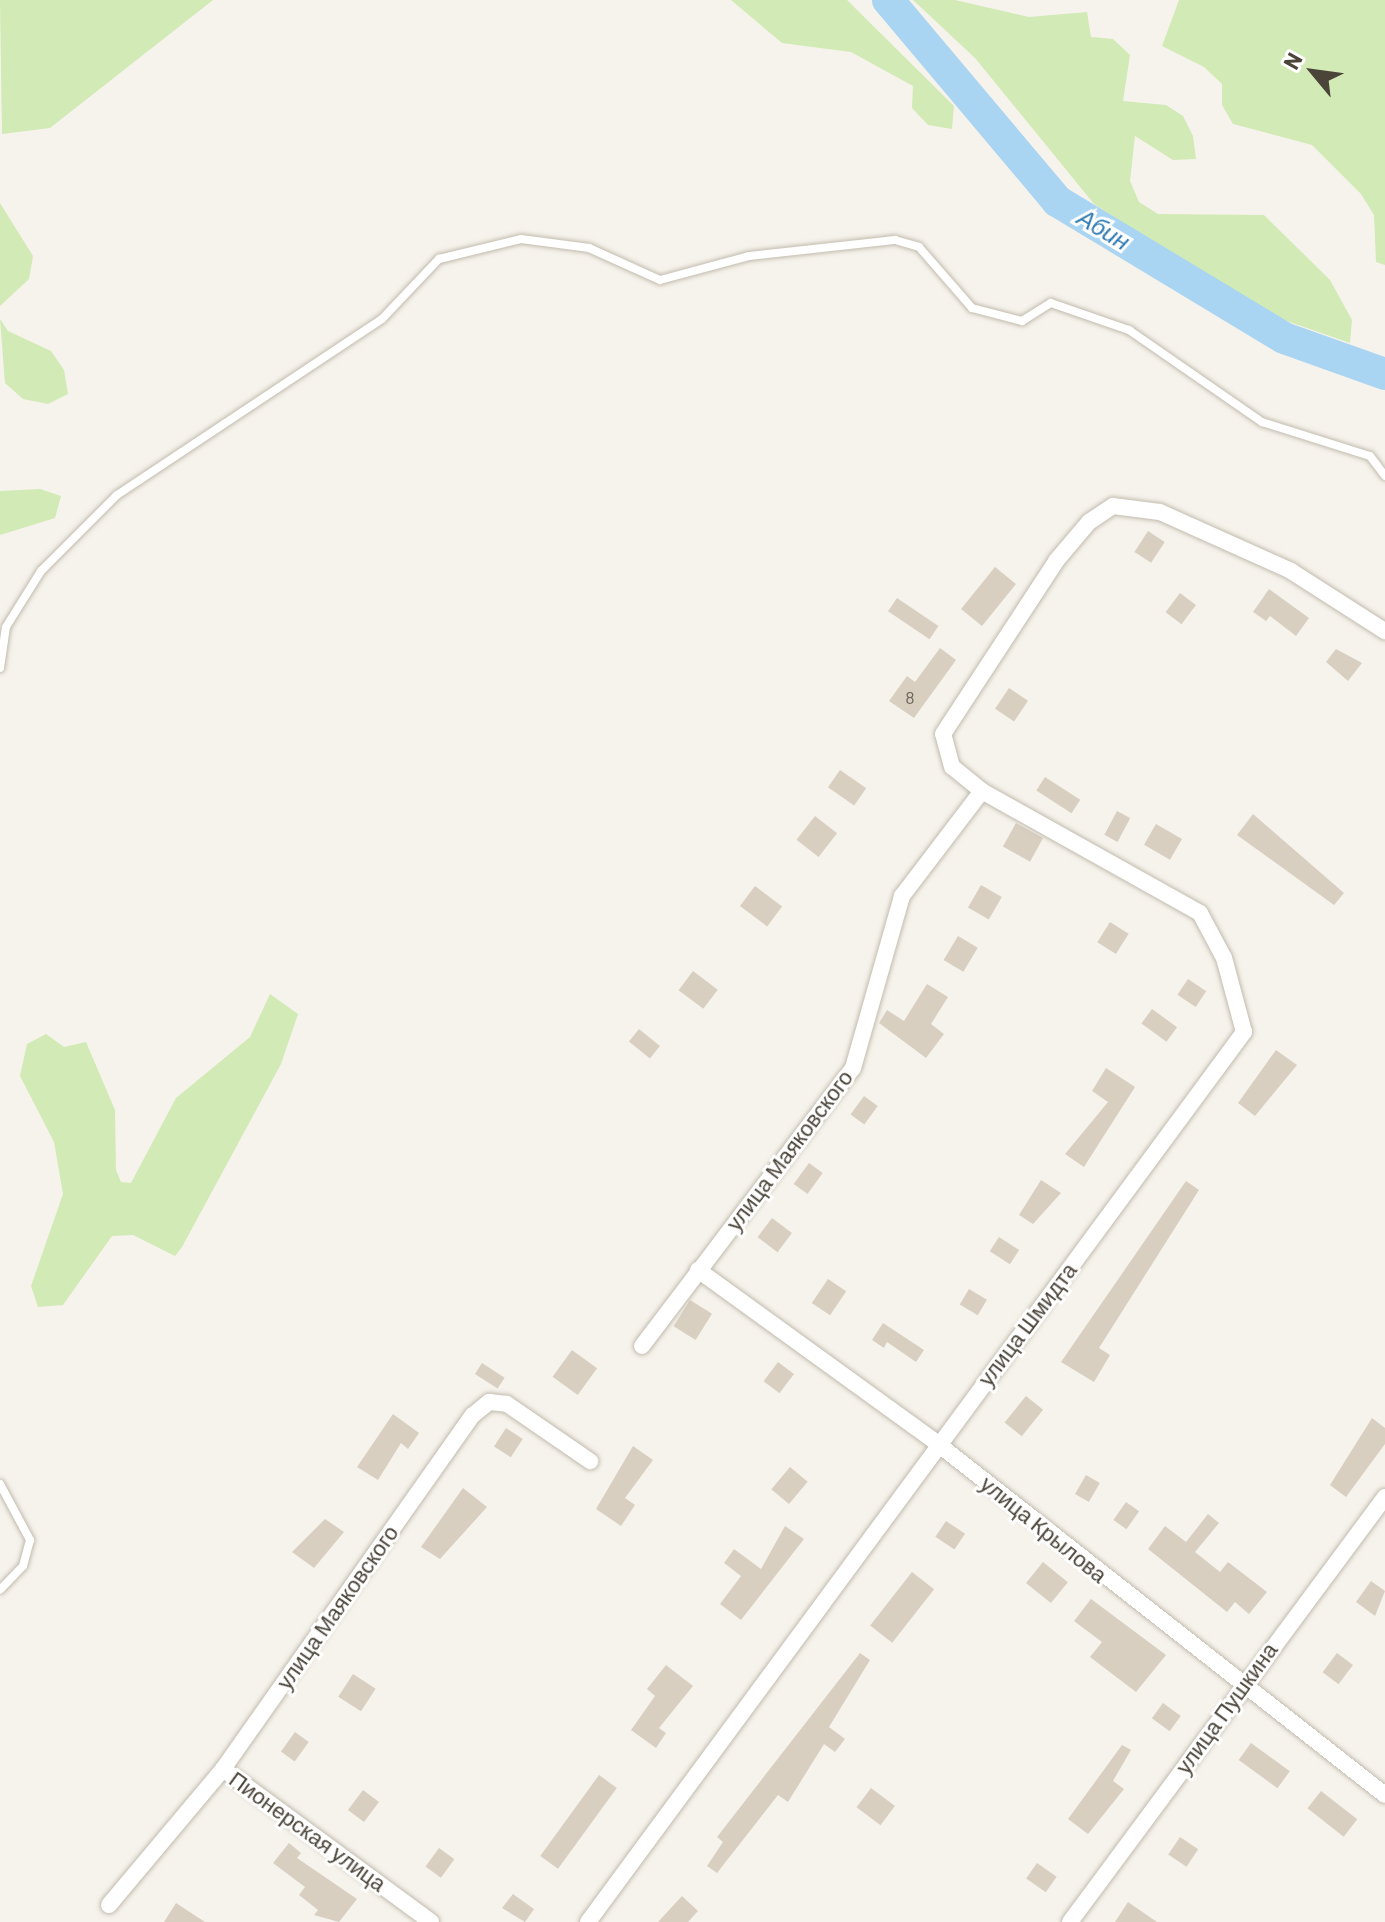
<!DOCTYPE html>
<meta charset="utf-8">
<style>
body{margin:0}
#map{position:relative;width:1385px;height:1922px;overflow:hidden;background:#f6f3ec;font-family:Barlow,sans-serif}
div>[style]{position:absolute}
.green>*{inset:0;background:#d2eab5}
.river>*{height:32px;margin:-16px;padding:0 16px;transform-origin:16px;border-radius:16px;background:#a9d4f2}
.building>*{inset:0;background:#d8cfc1;transform-origin:0 0}
.roads{filter:drop-shadow(0 0 2px #c2bbae) drop-shadow(0 0 2px #c2bbae)}
.service>*{height:8px;margin:-4px;padding:0 4px;transform-origin:4px;border-radius:4px;background:#fff}
.minor>*{height:16px;margin:-8px;padding:0 8px;transform-origin:8px;border-radius:8px;background:#fff}
span{translate:-50% -50%;white-space:nowrap;text-align:center;line-height:1.15;-webkit-text-stroke:6px #fff;paint-order:stroke}
.number-label{font-size:18px;color:#6e675b}
.number-label span{-webkit-text-stroke-width:0}
.street-label{font-size:22px;color:#4b4439}
.water-label{font-size:24px;color:#2e7ab2;font-style:italic}
.north{position:absolute;left:1273px;top:32px;width:80px;height:80px;-webkit-text-stroke:6px #fff;paint-order:stroke;rotate:299deg;font-size:22px;font-weight:700;line-height:32px;text-align:center;color:#4b4439}
.north::after{content:'';display:block;margin:auto;width:28px;height:36px;background:#4b4439;clip-path:polygon(50% 0,100% 100%,50% 72%,0 100%)}
</style>
<div id="map">
<div class="green">
<div style="clip-path:polygon(0 0,213px 0,50px 128px,2px 134px)"></div>
<div style="clip-path:polygon(731px 0,847px 0,954px 106px,952px 129px,928px 125px,912px 108px,913px 86px,851px 52px,782px 43px)"></div>
<div style="clip-path:polygon(913px 0,955px 0,1029px 17px,1087px 12px,1091px 37px,1113px 39px,1130px 55px,1123px 101px,1166px 105px,1183px 116px,1193px 136px,1196px 159px,1173px 160px,1135px 136px,1130px 181px,1139px 202px,1158px 214px,1264px 215px,1330px 280px,1352px 320px,1350px 343px,1258px 311px,1094px 204px,975px 58px)"></div>
<div style="clip-path:polygon(1179px 0,1385px 0,1385px 265px,1376px 262px,1374px 215px,1361px 194px,1312px 145px,1233px 124px,1222px 105px,1222px 84px,1204px 67px,1162px 46px)"></div>
<div style="clip-path:polygon(0 203px,33px 256px,29px 279px,0 306px)"></div>
<div style="clip-path:polygon(0 319px,8px 331px,51px 351px,64px 370px,68px 394px,48px 404px,23px 399px,5px 383px)"></div>
<div style="clip-path:polygon(40px 489px,61px 496px,55px 518px,0 535px,0 491px)"></div>
<div style="clip-path:polygon(270px 994px,298px 1014px,281px 1064px,182px 1247px,175px 1256px,133px 1235px,112px 1236px,63px 1305px,38px 1307px,31px 1286px,63px 1194px,54px 1142px,20px 1076px,27px 1044px,46px 1034px,64px 1047px,86px 1042px,115px 1110px,116px 1170px,121px 1182px,131px 1183px,176px 1098px,250px 1037px)"></div>
</div>
<div class="river">
<div style="left:888px;top:0;width:263px;rotate:49.9deg"></div>
<div style="left:1057px;top:201px;width:265px;rotate:31.1deg"></div>
<div style="left:1284px;top:338px;width:107px;rotate:19.6deg"></div>
</div>
<div class="building">
<div style="left:1148px;top:531px;width:20px;height:25px;rotate:33deg"></div>
<div style="left:995px;top:567px;width:27px;height:54px;rotate:39deg"></div>
<div style="clip-path:polygon(1269px 589px,1309px 618px,1296px 636px,1270px 616px,1266px 621px,1253px 612px)"></div>
<div style="left:1180px;top:593px;width:20px;height:24px;rotate:37deg"></div>
<div style="left:897px;top:598px;width:50px;height:16px;rotate:34deg"></div>
<div style="clip-path:polygon(940px 648px,956px 660px,914px 718px,889px 701px,907px 676px,915px 682px)"></div>
<div style="clip-path:polygon(1336px 649px,1362px 663px,1348px 681px,1326px 662px)"></div>
<div style="left:1009px;top:688px;width:23px;height:25px;rotate:34deg"></div>
<div style="left:840px;top:770px;width:32px;height:21px;rotate:35deg"></div>
<div style="left:1045px;top:777px;width:42px;height:16px;rotate:33deg"></div>
<div style="left:1117px;top:811px;width:15px;height:27px;rotate:28deg"></div>
<div style="clip-path:polygon(1253px 814px,1344px 893px,1334px 905px,1237px 835px)"></div>
<div style="left:815px;top:816px;width:28px;height:30px;rotate:38deg"></div>
<div style="left:1016px;top:823px;width:31px;height:27px;rotate:29deg"></div>
<div style="left:1156px;top:824px;width:30px;height:24px;rotate:30deg"></div>
<div style="left:981px;top:885px;width:24px;height:26px;rotate:30deg"></div>
<div style="left:755px;top:886px;width:34px;height:25px;rotate:37deg"></div>
<div style="left:1110px;top:922px;width:22px;height:24px;rotate:32deg"></div>
<div style="left:958px;top:936px;width:23px;height:28px;rotate:31deg"></div>
<div style="left:693px;top:971px;width:31px;height:24px;rotate:37deg"></div>
<div style="left:1188px;top:979px;width:22px;height:19px;rotate:34deg"></div>
<div style="clip-path:polygon(927px 984px,948px 997px,931px 1024px,944px 1034px,926px 1058px,879px 1023px,887px 1010px,904px 1021px)"></div>
<div style="left:1152px;top:1009px;width:31px;height:18px;rotate:36deg"></div>
<div style="left:639px;top:1029px;width:27px;height:16px;rotate:39deg"></div>
<div style="clip-path:polygon(1276px 1050px,1297px 1065px,1255px 1116px,1238px 1103px)"></div>
<div style="clip-path:polygon(1106px 1068px,1135px 1087px,1084px 1167px,1065px 1154px,1108px 1102px,1092px 1091px)"></div>
<div style="left:864px;top:1096px;width:17px;height:23px;rotate:36deg"></div>
<div style="left:809px;top:1163px;width:17px;height:26px;rotate:36deg"></div>
<div style="clip-path:polygon(1041px 1180px,1061px 1193px,1033px 1224px,1019px 1215px)"></div>
<div style="clip-path:polygon(1186px 1181px,1199px 1190px,1099px 1348px,1110px 1355px,1094px 1382px,1061px 1362px)"></div>
<div style="left:772px;top:1218px;width:25px;height:24px;rotate:37deg"></div>
<div style="left:999px;top:1237px;width:24px;height:17px;rotate:33deg"></div>
<div style="left:828px;top:1279px;width:22px;height:29px;rotate:34deg"></div>
<div style="left:969px;top:1289px;width:21px;height:18px;rotate:31deg"></div>
<div style="left:690px;top:1300px;width:26px;height:31px;rotate:32deg"></div>
<div style="clip-path:polygon(883px 1323px,924px 1350px,916px 1362px,887px 1342px,884px 1348px,872px 1340px)"></div>
<div style="left:572px;top:1350px;width:31px;height:33px;rotate:36deg"></div>
<div style="left:778px;top:1362px;width:20px;height:24px;rotate:37deg"></div>
<div style="left:482px;top:1363px;width:27px;height:13px;rotate:33deg"></div>
<div style="left:1026px;top:1396px;width:22px;height:34px;rotate:39deg"></div>
<div style="clip-path:polygon(393px 1414px,419px 1433px,408px 1449px,401px 1443px,378px 1480px,357px 1467px)"></div>
<div style="clip-path:polygon(1372px 1418px,1385px 1428px,1385px 1444px,1346px 1497px,1330px 1485px)"></div>
<div style="left:506px;top:1428px;width:20px;height:22px;rotate:33deg"></div>
<div style="clip-path:polygon(633px 1446px,653px 1460px,625px 1498px,635px 1505px,621px 1526px,596px 1509px)"></div>
<div style="left:790px;top:1467px;width:23px;height:29px;rotate:40deg"></div>
<div style="left:1086px;top:1475px;width:16px;height:22px;rotate:30deg"></div>
<div style="clip-path:polygon(463px 1488px,487px 1507px,440px 1559px,421px 1547px)"></div>
<div style="left:1126px;top:1502px;width:16px;height:22px;rotate:35deg"></div>
<div style="clip-path:polygon(1208px 1514px,1219px 1523px,1195px 1552px,1220px 1572px,1228px 1562px,1267px 1592px,1249px 1614px,1235px 1602px,1227px 1612px,1148px 1549px,1165px 1526px,1186px 1542px)"></div>
<div style="clip-path:polygon(325px 1519px,344px 1532px,314px 1568px,292px 1552px)"></div>
<div style="left:946px;top:1521px;width:23px;height:19px;rotate:34deg"></div>
<div style="clip-path:polygon(785px 1526px,804px 1539px,741px 1620px,720px 1604px,741px 1576px,724px 1563px,734px 1549px,761px 1569px)"></div>
<div style="left:1043px;top:1562px;width:32px;height:27px;rotate:39deg"></div>
<div style="left:912px;top:1572px;width:28px;height:68px;rotate:38deg"></div>
<div style="clip-path:polygon(1371px 1581px,1385px 1591px,1375px 1616px,1356px 1602px)"></div>
<div style="clip-path:polygon(1091px 1599px,1166px 1655px,1136px 1692px,1090px 1657px,1102px 1642px,1074px 1621px)"></div>
<div style="clip-path:polygon(860px 1653px,870px 1660px,829px 1727px,845px 1739px,835px 1752px,824px 1744px,788px 1802px,778px 1795px,717px 1873px,707px 1866px,723px 1842px,717px 1837px)"></div>
<div style="left:1337px;top:1653px;width:20px;height:24px;rotate:37deg"></div>
<div style="clip-path:polygon(666px 1665px,693px 1686px,659px 1728px,666px 1733px,656px 1748px,631px 1730px,655px 1696px,647px 1689px)"></div>
<div style="left:353px;top:1674px;width:27px;height:27px;rotate:33deg"></div>
<div style="left:1163px;top:1703px;width:22px;height:19px;rotate:36deg"></div>
<div style="left:295px;top:1732px;width:17px;height:24px;rotate:36deg"></div>
<div style="left:1251px;top:1743px;width:48px;height:21px;rotate:36deg"></div>
<div style="clip-path:polygon(1122px 1745px,1131px 1750px,1113px 1781px,1124px 1789px,1088px 1834px,1068px 1819px)"></div>
<div style="left:599px;top:1775px;width:22px;height:100px;rotate:36deg"></div>
<div style="left:871px;top:1788px;width:30px;height:24px;rotate:37deg"></div>
<div style="left:363px;top:1790px;width:20px;height:25px;rotate:37deg"></div>
<div style="left:1321px;top:1791px;width:46px;height:22px;rotate:38deg"></div>
<div style="left:1180px;top:1837px;width:22px;height:21px;rotate:34deg"></div>
<div style="clip-path:polygon(289px 1843px,301px 1853px,297px 1858px,357px 1899px,339px 1922px,314px 1915px,318px 1910px,299px 1895px,305px 1887px,273px 1863px)"></div>
<div style="left:439px;top:1848px;width:19px;height:23px;rotate:36deg"></div>
<div style="left:1037px;top:1863px;width:24px;height:19px;rotate:35deg"></div>
<div style="clip-path:polygon(513px 1894px,534px 1909px,525px 1922px,502px 1908px)"></div>
<div style="clip-path:polygon(682px 1896px,698px 1911px,688px 1922px,658px 1922px)"></div>
<div style="clip-path:polygon(1128px 1902px,1157px 1922px,1115px 1922px)"></div>
<div style="clip-path:polygon(176px 1903px,205px 1922px,164px 1922px)"></div>
</div>
<div class="roads">
<div class="service">
<div style="left:0;top:668px;width:41px;rotate:-81.7deg"></div>
<div style="left:6px;top:627px;width:66px;rotate:-58deg"></div>
<div style="left:41px;top:571px;width:107px;rotate:-45deg"></div>
<div style="left:117px;top:495px;width:318px;rotate:-33.6deg"></div>
<div style="left:382px;top:319px;width:83px;rotate:-46.5deg"></div>
<div style="left:439px;top:259px;width:84px;rotate:-13.7deg"></div>
<div style="left:521px;top:239px;width:69px;rotate:7.5deg"></div>
<div style="left:589px;top:248px;width:78px;rotate:24.3deg"></div>
<div style="left:660px;top:280px;width:92px;rotate:-15.1deg"></div>
<div style="left:749px;top:256px;width:147px;rotate:-6.3deg"></div>
<div style="left:895px;top:240px;width:25px;rotate:16deg"></div>
<div style="left:919px;top:247px;width:81px;rotate:49deg"></div>
<div style="left:972px;top:308px;width:52px;rotate:14.6deg"></div>
<div style="left:1022px;top:321px;width:34px;rotate:-32deg"></div>
<div style="left:1051px;top:303px;width:83px;rotate:19.1deg"></div>
<div style="left:1129px;top:330px;width:162px;rotate:34.7deg"></div>
<div style="left:1262px;top:422px;width:113px;rotate:17.5deg"></div>
<div style="left:1370px;top:456px;width:25px;rotate:53deg"></div>
<div style="left:0;top:1484px;width:64px;rotate:61.8deg"></div>
<div style="left:30px;top:1540px;width:27px;rotate:105deg"></div>
<div style="left:23px;top:1566px;width:33px;rotate:134deg"></div>
</div>
<div class="minor">
<div style="left:698px;top:1270px;width:296px;rotate:35.9deg"></div>
<div style="left:938px;top:1444px;width:568px;rotate:38.14deg"></div>
<div style="left:642px;top:1346px;width:349px;rotate:-52.8deg"></div>
<div style="left:853px;top:1068px;width:179px;rotate:-74.1deg"></div>
<div style="left:902px;top:896px;width:132px;rotate:-52.7deg"></div>
<div style="left:223px;top:1769px;width:258px;rotate:36.3deg"></div>
<div style="left:109px;top:1905px;width:177px;rotate:-50deg"></div>
<div style="left:223px;top:1769px;width:433px;rotate:-54.8deg"></div>
<div style="left:473px;top:1415px;width:21px;rotate:-39deg"></div>
<div style="left:489px;top:1402px;width:18px;rotate:6deg"></div>
<div style="left:507px;top:1404px;width:101px;rotate:34.5deg"></div>
<div style="left:588px;top:1922px;width:1106px;rotate:-53.61deg"></div>
<div style="left:1244px;top:1032px;width:77px;rotate:-105.1deg"></div>
<div style="left:1224px;top:958px;width:51px;rotate:-118.1deg"></div>
<div style="left:1200px;top:913px;width:250px;rotate:-150.8deg"></div>
<div style="left:982px;top:791px;width:38px;rotate:-141deg"></div>
<div style="left:952px;top:767px;width:34px;rotate:-105deg"></div>
<div style="left:943px;top:734px;width:207px;rotate:-56.8deg"></div>
<div style="left:1056px;top:561px;width:51px;rotate:-49.8deg"></div>
<div style="left:1089px;top:522px;width:29px;rotate:-34deg"></div>
<div style="left:1113px;top:506px;width:47px;rotate:7.3deg"></div>
<div style="left:1160px;top:512px;width:144px;rotate:24.2deg"></div>
<div style="left:1291px;top:571px;width:112px;rotate:32.6deg"></div>
<div style="left:1070px;top:1922px;width:529px;rotate:-53.46deg"></div>
</div>
</div>
<div class="number-label">
<span style="left:910px;top:697px">8</span>
</div>
<div class="street-label">
<span style="left:789px;top:1150px;rotate:-53deg">улица Маяковского</span>
<span style="left:1027px;top:1324px;rotate:-53deg">улица Шмидта</span>
<span style="left:1044px;top:1529px;rotate:39deg">улица Крылова</span>
<span style="left:337px;top:1607px;rotate:-55deg">улица Маяковского</span>
<span style="left:1226px;top:1708px;rotate:-54deg">улица Пушкина</span>
<span style="left:308px;top:1831px;rotate:36deg">Пионерская улица</span>
</div>
<div class="water-label">
<span style="left:1104px;top:229px;rotate:31deg">Абин</span>
</div>
<div class="north">N</div>
</div>
